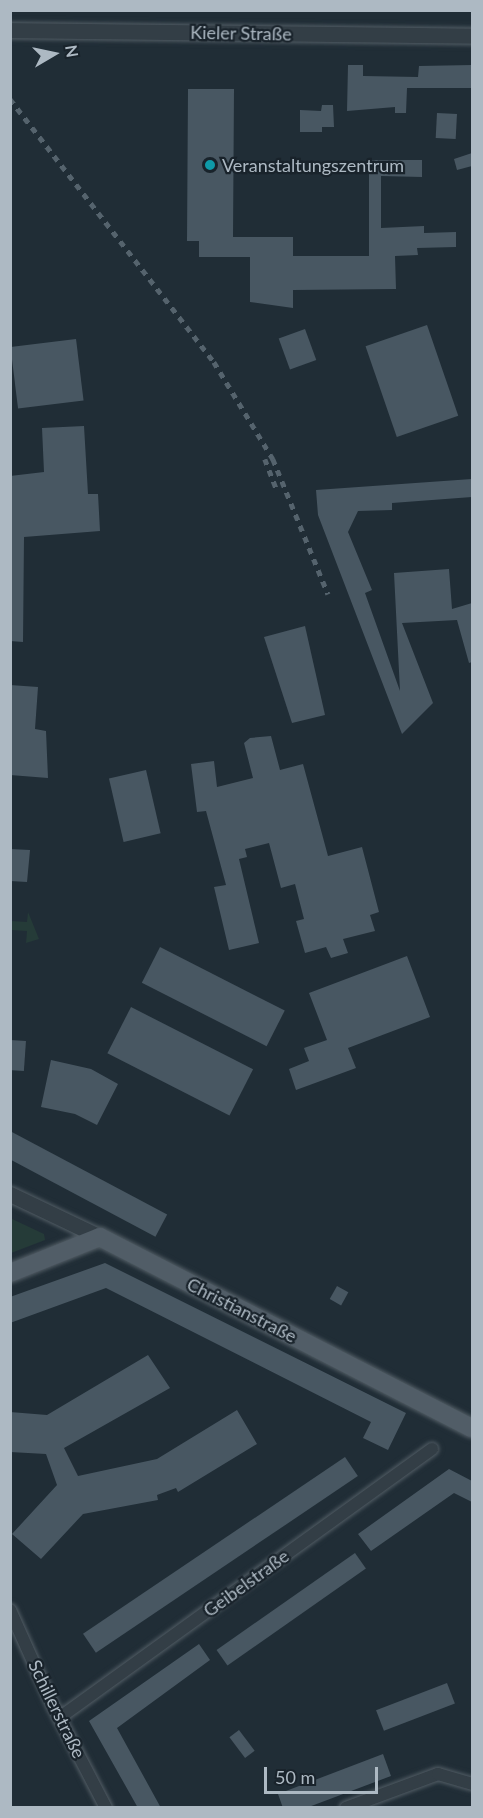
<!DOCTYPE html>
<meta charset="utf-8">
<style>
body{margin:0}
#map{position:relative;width:483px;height:1818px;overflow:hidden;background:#202d36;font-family:Lato,sans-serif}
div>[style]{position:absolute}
.green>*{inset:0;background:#253b38}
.building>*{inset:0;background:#485762;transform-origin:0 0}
.roads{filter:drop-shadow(0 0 2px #515c64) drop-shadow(0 0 2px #515c64)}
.minor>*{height:12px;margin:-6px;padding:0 6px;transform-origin:6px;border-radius:6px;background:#333e46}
.tertiary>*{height:15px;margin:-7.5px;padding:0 7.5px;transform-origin:7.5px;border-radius:7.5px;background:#333e46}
.primary>*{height:18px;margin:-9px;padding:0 9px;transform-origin:9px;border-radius:9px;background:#515d67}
.rail>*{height:4.5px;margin-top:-2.25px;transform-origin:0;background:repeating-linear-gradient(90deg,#55636d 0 6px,transparent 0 12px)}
.dots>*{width:16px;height:16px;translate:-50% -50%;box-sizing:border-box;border:3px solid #19232b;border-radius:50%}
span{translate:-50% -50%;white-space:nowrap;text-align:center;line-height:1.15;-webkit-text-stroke:4.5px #19232b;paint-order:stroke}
.street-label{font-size:18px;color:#adb9c3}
.poi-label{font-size:18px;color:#adb9c3}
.left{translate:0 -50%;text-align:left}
.frame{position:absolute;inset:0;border:12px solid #adb9c3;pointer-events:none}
.north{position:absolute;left:24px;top:24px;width:60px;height:60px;-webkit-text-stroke:4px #19232b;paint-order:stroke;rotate:81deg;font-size:16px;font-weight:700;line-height:24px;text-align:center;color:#adb9c3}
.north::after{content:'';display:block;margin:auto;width:21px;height:27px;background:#adb9c3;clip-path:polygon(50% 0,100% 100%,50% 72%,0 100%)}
.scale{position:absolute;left:264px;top:1767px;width:114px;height:27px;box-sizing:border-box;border:3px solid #adb9c3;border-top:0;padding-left:8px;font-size:18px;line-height:21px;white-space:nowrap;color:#adb9c3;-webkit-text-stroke:4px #19232b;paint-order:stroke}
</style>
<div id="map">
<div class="green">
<div style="clip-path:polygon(28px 912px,39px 939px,26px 943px,27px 931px,11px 930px,11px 921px,27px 922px)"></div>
<div style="clip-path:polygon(10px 1218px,44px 1234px,45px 1240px,11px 1253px)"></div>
</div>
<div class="building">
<div style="clip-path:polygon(348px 65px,363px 65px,363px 76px,418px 77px,419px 66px,472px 65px,472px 88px,407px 88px,406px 113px,395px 113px,395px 107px,347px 111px)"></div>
<div style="clip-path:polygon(188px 89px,234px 89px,233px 237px,293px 237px,293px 256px,369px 256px,369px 160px,422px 160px,422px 177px,381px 176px,381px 228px,424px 226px,424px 233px,456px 232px,456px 247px,417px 248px,418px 255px,395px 256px,396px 289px,293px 290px,293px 308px,250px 302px,250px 257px,199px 257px,199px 241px,187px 241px)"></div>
<div style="clip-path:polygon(322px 105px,333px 105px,334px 127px,322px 127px,322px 132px,300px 132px,300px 110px,321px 111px)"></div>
<div style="left:437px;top:113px;width:20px;height:25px;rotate:3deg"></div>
<div style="clip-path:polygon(472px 153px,472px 166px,457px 170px,454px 159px)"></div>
<div style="left:427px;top:325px;width:96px;height:65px;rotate:71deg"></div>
<div style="left:305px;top:329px;width:33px;height:28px;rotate:70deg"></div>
<div style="left:76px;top:339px;width:62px;height:66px;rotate:83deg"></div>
<div style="clip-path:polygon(84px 426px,88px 494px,98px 494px,100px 531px,24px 537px,23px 642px,10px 641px,10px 476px,44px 472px,42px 428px)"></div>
<div style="clip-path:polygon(472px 479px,472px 497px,392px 503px,392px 510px,358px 511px,348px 532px,372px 590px,365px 593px,400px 691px,394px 573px,449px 569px,452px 609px,472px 603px,472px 662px,469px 663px,457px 620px,402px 623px,433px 703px,402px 734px,318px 515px,316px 490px)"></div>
<div style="clip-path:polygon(305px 626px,325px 715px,292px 723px,264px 637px)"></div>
<div style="clip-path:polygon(10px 685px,38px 687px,35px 729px,46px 731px,48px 778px,10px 775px)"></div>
<div style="clip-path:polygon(271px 736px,280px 770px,303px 764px,328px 856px,362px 847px,379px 912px,370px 915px,375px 931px,343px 939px,348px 953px,331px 958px,326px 947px,305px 953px,296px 921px,304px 919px,295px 884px,281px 888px,269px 843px,245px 849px,247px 857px,239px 859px,259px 943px,229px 950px,214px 887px,226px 885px,206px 811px,197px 812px,191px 764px,214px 761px,217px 787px,253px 778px,244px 743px,250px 738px)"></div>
<div style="left:146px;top:770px;width:65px;height:38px;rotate:77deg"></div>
<div style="clip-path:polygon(10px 849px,30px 850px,27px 882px,10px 881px)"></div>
<div style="left:160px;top:947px;width:140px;height:40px;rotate:27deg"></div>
<div style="clip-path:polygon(407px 956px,430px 1017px,348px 1048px,356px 1068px,296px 1090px,289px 1069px,309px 1061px,304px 1048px,327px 1040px,309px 993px)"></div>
<div style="left:131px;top:1007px;width:137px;height:52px;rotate:27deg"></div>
<div style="left:10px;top:1040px;width:16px;height:30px;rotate:4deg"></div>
<div style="clip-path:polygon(51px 1060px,91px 1069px,118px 1084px,97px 1125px,75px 1114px,41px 1107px)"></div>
<div style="left:10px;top:1131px;width:178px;height:25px;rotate:28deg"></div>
<div style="clip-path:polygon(105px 1263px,406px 1413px,388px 1450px,363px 1438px,371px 1422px,106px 1288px,10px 1323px,10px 1297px)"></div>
<div style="left:337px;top:1286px;width:13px;height:15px;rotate:29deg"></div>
<div style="clip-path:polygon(148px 1355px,170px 1388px,64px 1448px,78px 1476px,157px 1459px,237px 1410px,257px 1444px,178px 1492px,176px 1488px,157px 1495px,158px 1500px,83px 1514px,41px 1559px,12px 1534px,57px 1485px,46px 1454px,10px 1452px,10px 1412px,47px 1415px)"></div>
<div style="left:345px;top:1457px;width:23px;height:316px;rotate:56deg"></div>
<div style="clip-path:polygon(449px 1469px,472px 1481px,472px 1502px,454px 1493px,371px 1551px,358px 1534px)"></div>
<div style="left:355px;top:1553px;width:19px;height:169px;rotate:55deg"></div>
<div style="clip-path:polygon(199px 1644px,210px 1660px,117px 1728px,161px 1808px,138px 1808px,89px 1721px)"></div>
<div style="left:447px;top:1683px;width:22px;height:76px;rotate:69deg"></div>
<div style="left:239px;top:1730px;width:26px;height:12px;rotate:53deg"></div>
<div style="clip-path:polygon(383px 1754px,391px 1776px,306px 1808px,283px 1808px,278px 1794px)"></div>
</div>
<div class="roads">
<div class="minor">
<div style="left:10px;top:1610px;width:105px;rotate:65.9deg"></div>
<div style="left:53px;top:1706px;width:115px;rotate:62.5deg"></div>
<div style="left:59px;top:1718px;width:460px;rotate:-35.8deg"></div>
<div style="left:346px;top:1808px;width:98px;rotate:-20.3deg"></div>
<div style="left:438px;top:1774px;width:35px;rotate:16deg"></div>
</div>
<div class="tertiary">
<div style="left:10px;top:30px;width:462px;rotate:0.7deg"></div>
<div style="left:10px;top:1194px;width:100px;rotate:25.5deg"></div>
</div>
<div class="primary">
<div style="left:10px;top:1273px;width:97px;rotate:-21.8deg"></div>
<div style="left:100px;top:1237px;width:418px;rotate:27.2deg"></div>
</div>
</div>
<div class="rail">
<div style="left:10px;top:99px;width:333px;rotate:52.2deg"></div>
<div style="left:214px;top:362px;width:114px;rotate:58.7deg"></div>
<div style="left:273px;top:459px;width:146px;rotate:67.8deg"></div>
<div style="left:265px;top:459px;width:34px;rotate:69deg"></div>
</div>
<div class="dots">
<div style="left:210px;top:165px;background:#0f9aa8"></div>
</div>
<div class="street-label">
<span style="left:241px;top:33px;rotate:1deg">Kieler Straße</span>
<span style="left:242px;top:1310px;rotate:27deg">Christianstraße</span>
<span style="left:246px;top:1583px;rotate:-36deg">Geibelstraße</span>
<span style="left:57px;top:1709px;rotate:64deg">Schillerstraße</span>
</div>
<div class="poi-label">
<span class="left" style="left:222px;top:165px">Veranstaltungszentrum</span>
</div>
<div class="frame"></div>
<div class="north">N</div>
<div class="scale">50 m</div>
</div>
